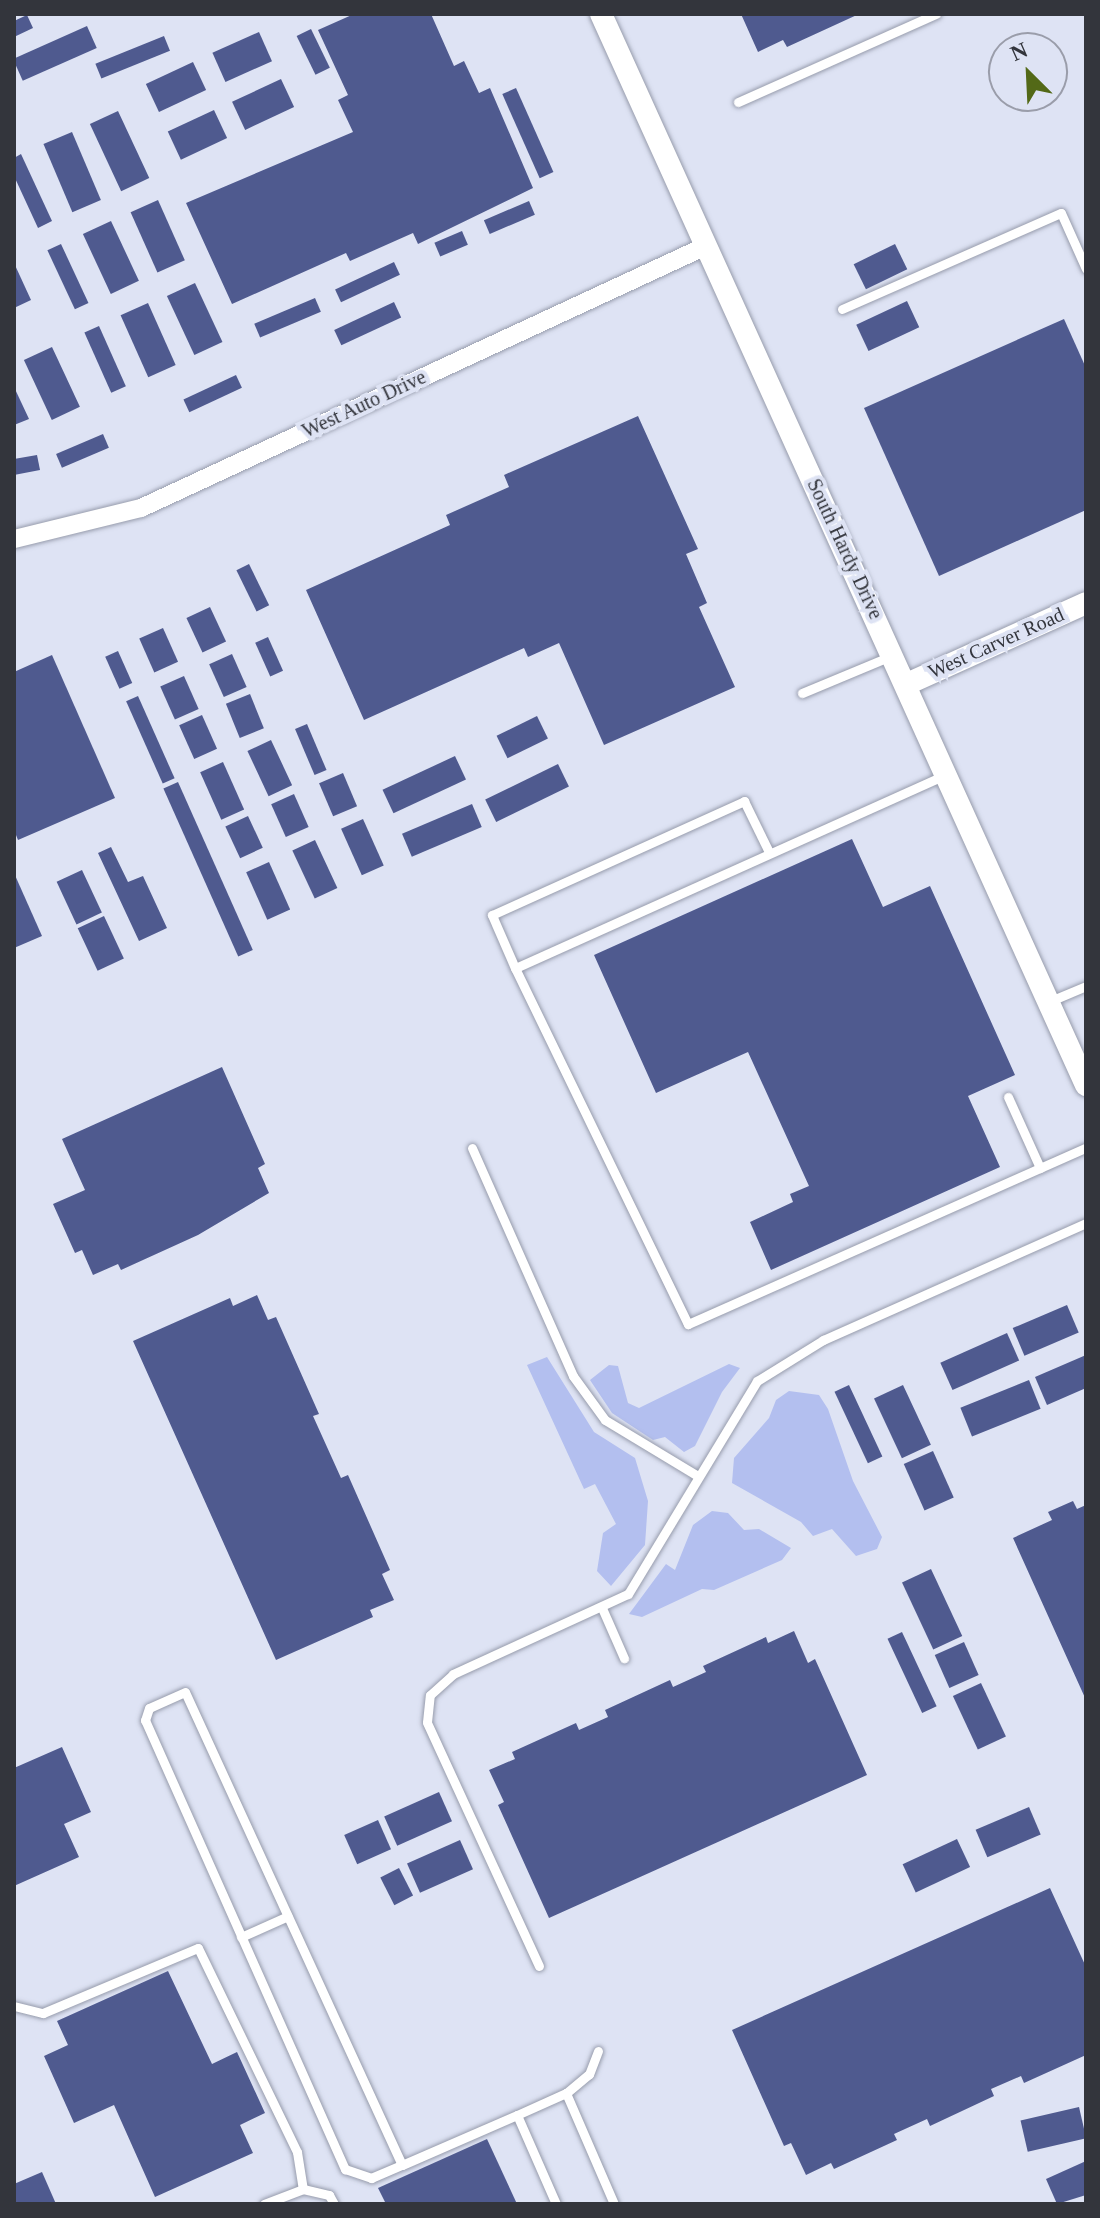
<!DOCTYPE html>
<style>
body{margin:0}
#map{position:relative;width:1100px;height:2218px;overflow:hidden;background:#dee3f4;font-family:"Times New Roman",serif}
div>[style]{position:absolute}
.green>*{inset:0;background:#b3bfef}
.building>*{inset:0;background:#4f5a8f;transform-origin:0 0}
.roads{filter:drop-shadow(0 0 2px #979cac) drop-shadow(0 0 2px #979cac)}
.service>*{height:9px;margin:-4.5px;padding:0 4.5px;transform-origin:4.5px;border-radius:4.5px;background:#fff}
.minor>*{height:18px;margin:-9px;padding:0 9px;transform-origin:9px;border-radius:9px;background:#fff}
.tertiary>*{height:22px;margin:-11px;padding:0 11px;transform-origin:11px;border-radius:11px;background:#fff}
span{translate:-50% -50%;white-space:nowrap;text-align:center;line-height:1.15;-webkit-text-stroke:8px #dee3f4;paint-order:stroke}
.street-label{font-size:20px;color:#33353c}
.frame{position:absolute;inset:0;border:16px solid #33353c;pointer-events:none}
.north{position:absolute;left:988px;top:32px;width:80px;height:80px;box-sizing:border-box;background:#dee3f4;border:2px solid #9a9daa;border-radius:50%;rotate:336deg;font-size:22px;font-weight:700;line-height:32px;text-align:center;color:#33353c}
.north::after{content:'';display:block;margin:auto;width:28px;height:36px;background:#536917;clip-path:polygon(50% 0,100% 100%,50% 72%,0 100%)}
</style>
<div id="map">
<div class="green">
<div style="clip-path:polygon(547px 1357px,594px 1432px,635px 1458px,648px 1501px,645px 1545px,611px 1586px,597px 1571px,603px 1533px,616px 1524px,595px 1484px,584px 1489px,527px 1365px)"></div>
<div style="clip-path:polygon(729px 1364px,740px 1368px,722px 1392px,695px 1446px,684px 1452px,665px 1437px,653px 1440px,612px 1413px,590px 1380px,609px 1365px,618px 1366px,628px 1403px,639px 1408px)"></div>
<div style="clip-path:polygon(789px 1391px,819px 1395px,828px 1409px,853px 1481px,882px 1537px,877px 1549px,856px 1556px,832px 1529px,813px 1536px,801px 1522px,732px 1483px,734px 1458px,769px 1418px,776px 1400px)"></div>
<div style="clip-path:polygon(712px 1511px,728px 1513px,744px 1530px,759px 1529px,791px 1548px,782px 1560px,714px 1590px,702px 1589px,642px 1617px,629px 1614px,666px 1564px,675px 1570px,693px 1525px)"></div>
</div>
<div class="building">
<div style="clip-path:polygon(354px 14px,431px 14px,454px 66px,464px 61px,479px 93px,490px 88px,533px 188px,418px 244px,413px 233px,350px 261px,346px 253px,232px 304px,186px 203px,353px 132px,338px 100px,348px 95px,318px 30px)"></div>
<div style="clip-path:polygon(741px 14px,859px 14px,787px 47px,783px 40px,758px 52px)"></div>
<div style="clip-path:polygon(27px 15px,33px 28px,14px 37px,14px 21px)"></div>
<div style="left:87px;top:26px;width:24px;height:81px;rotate:66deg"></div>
<div style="left:311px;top:29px;width:43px;height:16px;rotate:64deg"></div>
<div style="left:259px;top:32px;width:32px;height:51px;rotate:66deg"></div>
<div style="left:164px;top:36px;width:16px;height:74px;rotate:68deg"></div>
<div style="left:193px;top:62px;width:31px;height:52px;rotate:65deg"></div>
<div style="left:281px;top:79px;width:31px;height:54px;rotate:65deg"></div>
<div style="left:516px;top:88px;width:92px;height:15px;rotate:66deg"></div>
<div style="left:214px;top:110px;width:31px;height:51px;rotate:65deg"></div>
<div style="left:118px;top:111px;width:74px;height:31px;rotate:65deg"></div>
<div style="left:72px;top:132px;width:74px;height:31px;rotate:67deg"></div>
<div style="clip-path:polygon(21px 154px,52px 221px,38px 228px,14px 176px,14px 158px)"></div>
<div style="left:158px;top:200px;width:66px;height:30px;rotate:66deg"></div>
<div style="left:529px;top:201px;width:15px;height:49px;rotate:67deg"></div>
<div style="left:111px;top:221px;width:66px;height:31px;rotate:65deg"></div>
<div style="left:462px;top:231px;width:15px;height:30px;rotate:67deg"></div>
<div style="left:61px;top:244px;width:65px;height:15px;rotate:65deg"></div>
<div style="left:895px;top:244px;width:28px;height:46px;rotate:64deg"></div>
<div style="left:394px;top:262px;width:14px;height:65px;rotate:65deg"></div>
<div style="clip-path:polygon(14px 263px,31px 300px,14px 308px)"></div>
<div style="left:195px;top:283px;width:65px;height:31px;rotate:65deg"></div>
<div style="left:315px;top:298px;width:15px;height:66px;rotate:67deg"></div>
<div style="left:907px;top:301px;width:29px;height:56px;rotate:65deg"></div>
<div style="left:394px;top:302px;width:17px;height:66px;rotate:65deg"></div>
<div style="left:148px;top:303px;width:68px;height:30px;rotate:66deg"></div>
<div style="clip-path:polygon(1064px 319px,1086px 368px,1086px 510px,939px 576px,864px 408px)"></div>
<div style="left:99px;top:326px;width:66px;height:16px;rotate:66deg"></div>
<div style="left:52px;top:347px;width:66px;height:31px;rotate:65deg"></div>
<div style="left:236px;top:375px;width:14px;height:58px;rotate:65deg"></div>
<div style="clip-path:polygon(14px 387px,29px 419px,14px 425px)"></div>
<div style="clip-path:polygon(638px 416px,698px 549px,686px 554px,707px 603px,699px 607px,735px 687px,604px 745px,559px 643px,528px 657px,524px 648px,364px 720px,306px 590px,450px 525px,446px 515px,509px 487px,504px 475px)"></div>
<div style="left:103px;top:434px;width:15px;height:51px;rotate:67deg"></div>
<div style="clip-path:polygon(37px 455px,40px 470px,14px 475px,14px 459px)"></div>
<div style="left:249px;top:564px;width:46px;height:14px;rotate:64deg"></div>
<div style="left:210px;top:607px;width:38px;height:26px;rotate:65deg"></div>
<div style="left:163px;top:628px;width:37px;height:26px;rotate:66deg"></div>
<div style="left:268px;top:637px;width:37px;height:14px;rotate:66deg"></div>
<div style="left:118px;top:651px;width:35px;height:14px;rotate:66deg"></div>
<div style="left:232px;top:654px;width:36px;height:25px;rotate:66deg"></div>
<div style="clip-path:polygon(52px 655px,115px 798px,18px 840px,14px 830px,14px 672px)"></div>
<div style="left:184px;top:676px;width:36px;height:26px;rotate:66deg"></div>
<div style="left:250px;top:694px;width:37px;height:26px;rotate:68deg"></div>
<div style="left:138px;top:696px;width:90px;height:13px;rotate:66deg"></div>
<div style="left:202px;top:715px;width:37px;height:25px;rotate:66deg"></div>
<div style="left:537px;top:716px;width:25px;height:45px;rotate:64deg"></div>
<div style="left:307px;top:724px;width:50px;height:13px;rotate:67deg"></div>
<div style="left:271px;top:740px;width:50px;height:26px;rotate:65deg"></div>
<div style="left:455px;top:756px;width:26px;height:80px;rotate:65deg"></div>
<div style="left:223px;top:762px;width:52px;height:25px;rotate:66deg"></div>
<div style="left:558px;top:764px;width:25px;height:81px;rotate:64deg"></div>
<div style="left:343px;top:773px;width:36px;height:26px;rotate:67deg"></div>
<div style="left:178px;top:782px;width:184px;height:16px;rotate:66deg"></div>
<div style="left:294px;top:794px;width:36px;height:25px;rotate:66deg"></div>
<div style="left:472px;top:804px;width:25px;height:76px;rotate:67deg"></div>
<div style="left:248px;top:816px;width:35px;height:25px;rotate:65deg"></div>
<div style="left:363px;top:819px;width:51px;height:24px;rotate:66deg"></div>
<div style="clip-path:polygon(852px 839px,883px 907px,930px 886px,1015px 1075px,968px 1096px,1000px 1167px,771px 1270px,750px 1222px,793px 1202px,790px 1194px,809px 1186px,748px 1052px,656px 1093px,594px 955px)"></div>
<div style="left:315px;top:840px;width:53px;height:25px;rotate:65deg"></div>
<div style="clip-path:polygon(111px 847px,128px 882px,143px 876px,167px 928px,139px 941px,98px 853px)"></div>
<div style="left:269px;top:862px;width:52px;height:25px;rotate:66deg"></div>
<div style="left:82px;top:870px;width:47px;height:28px;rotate:65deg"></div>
<div style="clip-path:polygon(14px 873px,42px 936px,14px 948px)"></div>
<div style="left:104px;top:916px;width:47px;height:29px;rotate:65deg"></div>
<div style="clip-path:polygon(222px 1067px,265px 1164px,258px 1168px,269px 1193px,198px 1235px,121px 1270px,118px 1264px,93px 1275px,82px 1250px,75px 1253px,53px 1204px,85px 1190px,62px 1139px)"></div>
<div style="clip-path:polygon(257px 1295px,268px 1320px,276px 1317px,319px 1414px,313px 1416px,341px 1478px,348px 1475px,390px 1570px,382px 1574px,394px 1600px,370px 1610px,373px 1617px,276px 1660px,133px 1341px,230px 1298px,233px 1306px)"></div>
<div style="left:1067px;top:1305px;width:30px;height:59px;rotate:67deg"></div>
<div style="left:1007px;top:1333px;width:30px;height:73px;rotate:66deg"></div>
<div style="clip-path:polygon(1086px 1355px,1086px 1388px,1047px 1405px,1035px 1377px)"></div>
<div style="left:1029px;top:1380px;width:31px;height:74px;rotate:68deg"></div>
<div style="left:849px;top:1385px;width:79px;height:16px;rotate:65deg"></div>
<div style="left:903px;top:1385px;width:66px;height:32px;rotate:65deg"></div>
<div style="left:933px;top:1451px;width:51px;height:32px;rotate:66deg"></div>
<div style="clip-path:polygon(1073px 1501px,1077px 1509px,1086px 1505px,1086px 1700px,1013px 1538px,1052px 1520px,1048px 1512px)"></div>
<div style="left:931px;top:1569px;width:74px;height:32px;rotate:65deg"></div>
<div style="clip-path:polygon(794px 1631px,808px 1663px,815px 1659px,867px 1775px,549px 1918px,498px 1805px,504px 1802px,489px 1770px,515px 1759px,512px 1752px,576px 1723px,579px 1730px,608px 1717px,605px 1710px,670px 1680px,673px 1687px,706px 1672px,703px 1666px,766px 1637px,768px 1643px)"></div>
<div style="left:902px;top:1632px;width:82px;height:16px;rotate:65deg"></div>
<div style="left:964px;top:1642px;width:36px;height:32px;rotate:66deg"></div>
<div style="left:981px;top:1683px;width:59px;height:31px;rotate:65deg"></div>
<div style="clip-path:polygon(62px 1747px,91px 1812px,64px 1824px,79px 1857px,14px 1886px,14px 1768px)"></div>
<div style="left:439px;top:1792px;width:32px;height:60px;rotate:66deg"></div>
<div style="left:1029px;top:1807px;width:30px;height:58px;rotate:67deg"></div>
<div style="left:378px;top:1820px;width:32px;height:37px;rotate:66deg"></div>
<div style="left:957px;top:1839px;width:31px;height:60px;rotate:65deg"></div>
<div style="left:460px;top:1840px;width:32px;height:58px;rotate:66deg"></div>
<div style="left:399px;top:1868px;width:31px;height:21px;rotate:63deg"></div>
<div style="clip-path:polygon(1050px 1888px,1086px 1967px,1086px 2055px,1024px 2083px,1021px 2076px,991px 2089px,994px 2096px,930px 2126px,927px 2119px,894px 2134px,897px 2140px,834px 2169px,831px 2163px,806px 2175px,791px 2143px,784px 2146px,732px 2030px)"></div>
<div style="clip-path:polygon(168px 1971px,212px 2064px,237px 2052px,265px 2113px,240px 2125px,253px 2153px,155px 2197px,114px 2105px,74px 2123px,44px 2056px,68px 2045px,57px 2021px)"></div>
<div style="left:1079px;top:2107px;width:32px;height:60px;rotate:77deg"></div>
<div style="clip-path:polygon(487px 2139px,517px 2204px,386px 2204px,378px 2188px)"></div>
<div style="clip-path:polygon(1086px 2161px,1086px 2195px,1057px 2204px,1046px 2179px)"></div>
<div style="clip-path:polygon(42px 2172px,56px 2204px,14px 2204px,14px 2184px)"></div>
</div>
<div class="roads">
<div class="service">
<div style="left:738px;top:102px;width:217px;rotate:-24deg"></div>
<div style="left:842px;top:309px;width:239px;rotate:-23.7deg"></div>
<div style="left:1061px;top:213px;width:61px;rotate:65.9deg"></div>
<div style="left:802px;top:693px;width:96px;rotate:-22.6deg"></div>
<div style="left:945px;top:775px;width:471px;rotate:155.8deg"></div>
<div style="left:515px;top:968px;width:396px;rotate:64.1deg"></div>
<div style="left:688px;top:1324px;width:435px;rotate:-23.9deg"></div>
<div style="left:515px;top:968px;width:58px;rotate:-113.5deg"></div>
<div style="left:492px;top:915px;width:277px;rotate:-24.3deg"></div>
<div style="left:744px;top:801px;width:57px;rotate:63.9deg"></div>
<div style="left:1048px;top:1002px;width:41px;rotate:-22.8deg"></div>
<div style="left:1008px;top:1097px;width:78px;rotate:65.7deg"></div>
<div style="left:472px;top:1148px;width:249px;rotate:66.1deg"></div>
<div style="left:573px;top:1376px;width:54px;rotate:54deg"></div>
<div style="left:605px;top:1420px;width:109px;rotate:31.1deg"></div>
<div style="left:602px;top:1608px;width:55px;rotate:66.3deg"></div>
<div style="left:241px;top:1937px;width:51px;rotate:-24.1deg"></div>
<div style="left:539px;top:1966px;width:268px;rotate:-114.7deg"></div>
<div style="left:427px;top:1722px;width:27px;rotate:-84deg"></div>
<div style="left:430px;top:1695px;width:31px;rotate:-42deg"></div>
<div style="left:453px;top:1674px;width:192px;rotate:-24.6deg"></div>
<div style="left:628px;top:1594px;width:249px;rotate:-58.8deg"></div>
<div style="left:757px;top:1381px;width:78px;rotate:-31.8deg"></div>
<div style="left:823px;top:1340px;width:288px;rotate:-24deg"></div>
<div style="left:14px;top:2006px;width:30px;rotate:14deg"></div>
<div style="left:43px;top:2013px;width:168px;rotate:-22.8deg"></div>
<div style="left:198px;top:1948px;width:227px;rotate:64.1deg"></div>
<div style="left:297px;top:2152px;width:37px;rotate:81deg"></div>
<div style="left:598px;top:2051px;width:25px;rotate:111deg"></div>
<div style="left:589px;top:2074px;width:30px;rotate:140deg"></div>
<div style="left:566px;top:2093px;width:121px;rotate:66.6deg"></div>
<div style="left:517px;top:2115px;width:54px;rotate:-24.2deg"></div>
<div style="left:402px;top:2165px;width:520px;rotate:-114.64deg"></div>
<div style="left:185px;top:1692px;width:39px;rotate:156deg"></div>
<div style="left:149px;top:1708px;width:13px;rotate:108deg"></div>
<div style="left:145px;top:1720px;width:492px;rotate:66deg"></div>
<div style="left:345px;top:2169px;width:28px;rotate:19deg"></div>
<div style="left:371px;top:2178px;width:34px;rotate:-23deg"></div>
<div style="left:402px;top:2165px;width:125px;rotate:-23.5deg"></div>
<div style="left:517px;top:2115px;width:97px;rotate:66.3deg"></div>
<div style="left:264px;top:2204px;width:42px;rotate:-21deg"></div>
<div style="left:303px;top:2189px;width:27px;rotate:13deg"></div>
<div style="left:329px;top:2195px;width:10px;rotate:61deg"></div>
</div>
<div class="minor">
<div style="left:14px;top:539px;width:131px;rotate:-13.7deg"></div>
<div style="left:141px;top:508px;width:623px;rotate:-24.88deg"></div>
</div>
<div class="tertiary">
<div style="left:601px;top:14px;width:1176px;rotate:65.64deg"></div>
<div style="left:907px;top:684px;width:196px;rotate:-24.3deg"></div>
</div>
</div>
<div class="street-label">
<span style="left:364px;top:404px;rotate:-25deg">West Auto Drive</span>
<span style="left:845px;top:549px;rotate:65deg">South Hardy Drive</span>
<span style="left:996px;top:643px;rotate:-24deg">West Carver Road</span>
</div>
<div class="frame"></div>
<div class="north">N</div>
</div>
